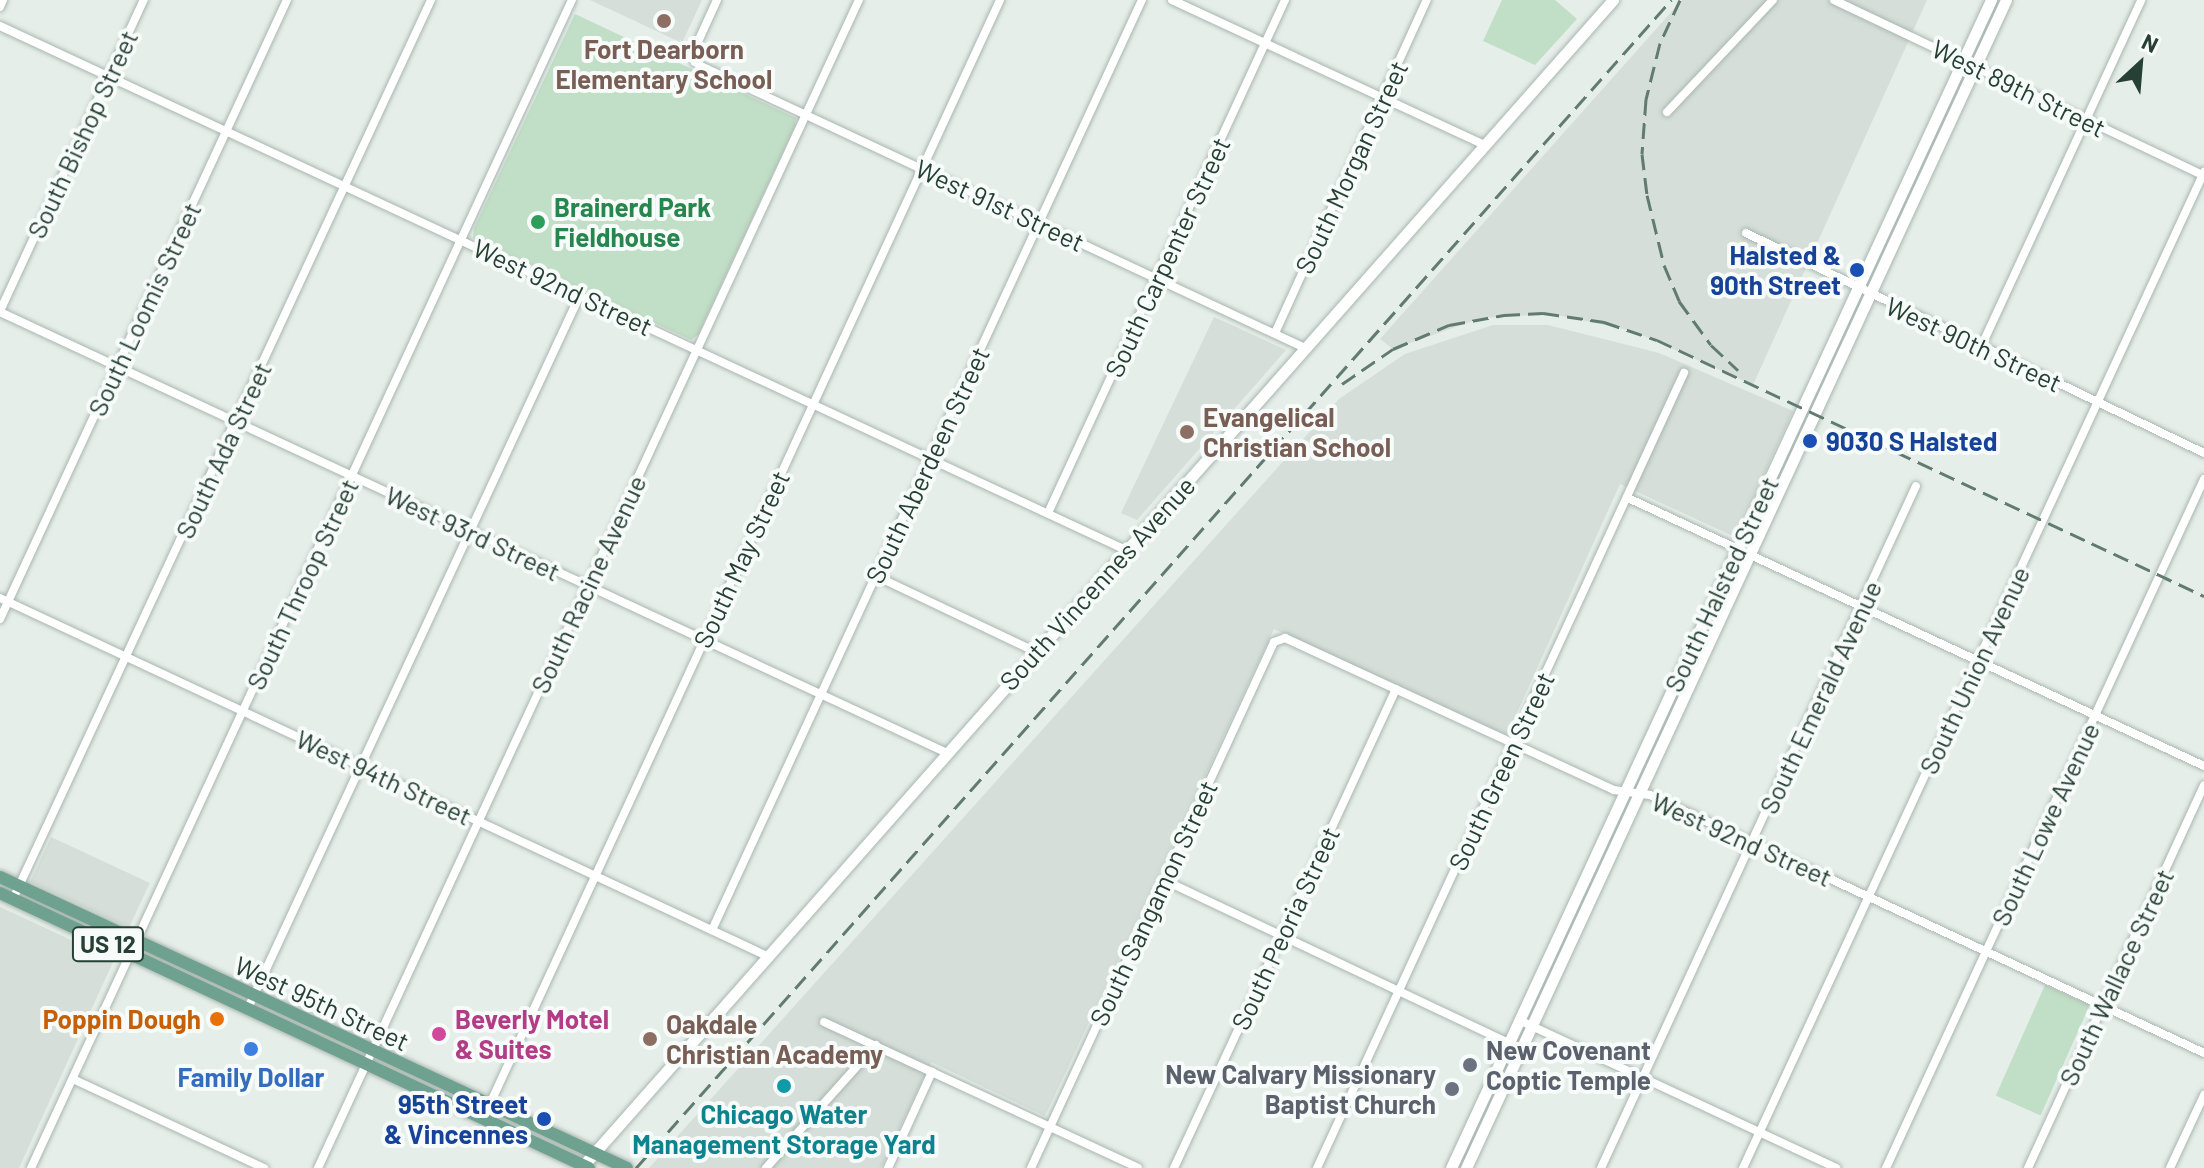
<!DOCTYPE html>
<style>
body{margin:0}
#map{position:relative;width:2204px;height:1168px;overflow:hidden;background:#e6eeea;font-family:Barlow,sans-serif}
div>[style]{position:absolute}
.built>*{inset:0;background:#d5ded9;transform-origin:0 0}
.green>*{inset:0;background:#c1dec6;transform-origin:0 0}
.roads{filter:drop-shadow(0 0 2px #a9b6b0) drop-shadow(0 0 2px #a9b6b0)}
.minor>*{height:8px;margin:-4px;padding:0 4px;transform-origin:4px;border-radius:4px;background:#fff}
.secondary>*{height:11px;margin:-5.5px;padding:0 5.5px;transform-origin:5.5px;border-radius:5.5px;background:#fff}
.primary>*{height:12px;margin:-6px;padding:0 6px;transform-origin:6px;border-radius:6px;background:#6ea18f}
.rail>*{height:3px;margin-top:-1.5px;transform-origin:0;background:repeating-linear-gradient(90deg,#617b71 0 16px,transparent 0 24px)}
.dots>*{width:22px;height:22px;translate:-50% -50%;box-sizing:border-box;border:4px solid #f7fbf9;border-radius:50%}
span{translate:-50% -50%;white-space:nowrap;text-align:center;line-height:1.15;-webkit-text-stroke:8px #f7fbf9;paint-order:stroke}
.shield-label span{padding:2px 6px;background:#f7fbf9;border:2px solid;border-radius:6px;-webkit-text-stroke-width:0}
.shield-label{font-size:24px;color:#264036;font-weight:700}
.education-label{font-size:26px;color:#785e54;font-weight:700}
.left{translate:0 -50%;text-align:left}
.street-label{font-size:26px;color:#264036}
.leisure-label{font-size:26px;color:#27864d;font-weight:700}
.transit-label{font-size:26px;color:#164399;font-weight:700}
.right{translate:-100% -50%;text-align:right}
.food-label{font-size:26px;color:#c56008;font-weight:700}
.hotel-label{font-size:26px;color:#b23c85;font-weight:700}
.worship-label{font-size:26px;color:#5b616d;font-weight:700}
.shop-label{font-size:26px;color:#366cbe;font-weight:700}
.culture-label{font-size:26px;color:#0d838f;font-weight:700}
.north{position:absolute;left:2100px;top:24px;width:80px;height:80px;-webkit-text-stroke:6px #f7fbf9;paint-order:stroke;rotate:26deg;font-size:22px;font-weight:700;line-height:32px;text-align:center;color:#264036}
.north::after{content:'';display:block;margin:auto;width:28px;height:36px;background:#264036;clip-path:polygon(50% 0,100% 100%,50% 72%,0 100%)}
</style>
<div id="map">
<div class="built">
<div style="clip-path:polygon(590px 0,702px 0,682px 43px)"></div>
<div style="clip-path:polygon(1682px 0,1927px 0,1753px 385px,1633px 331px,1552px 314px,1481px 318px,1393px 349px,1380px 339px)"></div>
<div style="clip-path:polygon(1214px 317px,1286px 350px,1137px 520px,1121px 513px)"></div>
<div style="clip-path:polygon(1493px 325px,1548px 325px,1659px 353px,1793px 411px,1735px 537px,1620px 484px,1507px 735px,1274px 629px,1045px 1116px,931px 1062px,881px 1168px,649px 1168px,1339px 399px,1405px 354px)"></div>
<div style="left:51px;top:837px;width:109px;height:49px;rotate:25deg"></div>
<div style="clip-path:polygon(0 907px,114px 960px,19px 1168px,0 1168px)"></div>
</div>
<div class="green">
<div style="clip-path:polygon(1502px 0,1555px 0,1577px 19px,1535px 65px,1483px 41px)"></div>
<div style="clip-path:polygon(575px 14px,796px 118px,795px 126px,698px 335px,691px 340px,473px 238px,474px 228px)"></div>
<div style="left:2045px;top:985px;width:49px;height:121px;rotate:24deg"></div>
</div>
<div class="roads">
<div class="minor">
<div style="left:717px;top:0;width:51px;rotate:114.5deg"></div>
<div style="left:696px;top:46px;width:16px;rotate:94deg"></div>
<div style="left:695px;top:62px;width:7px;rotate:34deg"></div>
<div style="left:701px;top:66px;width:667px;rotate:25.03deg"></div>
<div style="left:1172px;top:0;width:346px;rotate:24.9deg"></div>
<div style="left:1834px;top:0;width:410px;rotate:25.4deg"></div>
<div style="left:0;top:7px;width:8px;rotate:-67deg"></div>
<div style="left:0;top:26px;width:1242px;rotate:24.96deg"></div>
<div style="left:1667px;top:112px;width:154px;rotate:-46.6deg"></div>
<div style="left:1746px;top:233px;width:508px;rotate:25.66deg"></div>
<div style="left:0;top:311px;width:343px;rotate:-65.2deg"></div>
<div style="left:0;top:312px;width:1045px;rotate:24.97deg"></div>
<div style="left:1275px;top:333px;width:366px;rotate:-65.5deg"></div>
<div style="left:1981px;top:347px;width:382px;rotate:-65.2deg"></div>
<div style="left:1628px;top:498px;width:635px;rotate:24.95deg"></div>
<div style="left:1048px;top:513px;width:565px;rotate:-65.2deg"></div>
<div style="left:876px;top:576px;width:177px;rotate:25.4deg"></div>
<div style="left:0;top:598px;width:846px;rotate:25.02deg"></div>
<div style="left:0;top:619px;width:682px;rotate:-65.13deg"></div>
<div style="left:1164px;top:880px;width:395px;rotate:25.3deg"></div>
<div style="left:13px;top:899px;width:991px;rotate:-65.06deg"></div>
<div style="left:712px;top:930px;width:1025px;rotate:-65.19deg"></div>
<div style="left:248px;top:1008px;width:787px;rotate:-65.03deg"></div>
<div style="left:1519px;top:1020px;width:350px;rotate:25deg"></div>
<div style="left:824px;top:1022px;width:346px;rotate:24.9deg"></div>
<div style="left:73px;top:1079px;width:211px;rotate:25deg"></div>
<div style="left:483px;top:1119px;width:1233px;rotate:-65.2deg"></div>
<div style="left:31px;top:1168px;width:1287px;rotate:-65.15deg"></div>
<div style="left:318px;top:1168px;width:1287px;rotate:-65.15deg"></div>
<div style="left:766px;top:1168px;width:165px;rotate:-48.2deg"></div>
<div style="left:888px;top:1168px;width:106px;rotate:-65.4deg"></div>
<div style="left:1031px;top:1168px;width:579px;rotate:-65.2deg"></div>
<div style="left:1274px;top:642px;width:12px;rotate:-20deg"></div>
<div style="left:1285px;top:638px;width:362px;rotate:24.8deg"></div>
<div style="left:1614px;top:790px;width:36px;rotate:8deg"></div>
<div style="left:1650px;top:795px;width:611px;rotate:24.97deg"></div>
<div style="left:1174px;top:1168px;width:528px;rotate:-65.13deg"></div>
<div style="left:1317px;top:1168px;width:876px;rotate:-65.22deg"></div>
<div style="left:1601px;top:1168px;width:751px;rotate:-65.21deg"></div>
<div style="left:1743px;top:1168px;width:1098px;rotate:-65.16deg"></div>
<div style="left:1886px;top:1168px;width:759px;rotate:-65.22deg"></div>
<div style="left:2028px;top:1168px;width:421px;rotate:-65.3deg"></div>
<div style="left:2170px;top:1168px;width:81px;rotate:-65deg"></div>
</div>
<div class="secondary">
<div style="left:581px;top:1168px;width:1559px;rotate:-48.54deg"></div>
<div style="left:1451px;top:1168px;width:1287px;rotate:-65.19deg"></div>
<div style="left:1466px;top:1168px;width:1287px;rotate:-65.19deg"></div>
</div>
<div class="primary">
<div style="left:0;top:877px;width:691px;rotate:24.9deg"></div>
<div style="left:0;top:893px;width:650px;rotate:25.03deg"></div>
</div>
</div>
<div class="rail">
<div style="left:1680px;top:0;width:47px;rotate:114.9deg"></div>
<div style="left:1660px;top:43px;width:58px;rotate:104deg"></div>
<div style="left:1646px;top:99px;width:55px;rotate:94.2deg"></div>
<div style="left:1642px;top:154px;width:41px;rotate:83deg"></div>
<div style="left:1647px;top:195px;width:72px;rotate:76.3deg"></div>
<div style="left:1664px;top:265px;width:39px;rotate:67deg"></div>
<div style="left:1679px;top:301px;width:54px;rotate:54deg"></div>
<div style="left:1711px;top:345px;width:37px;rotate:43deg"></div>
<div style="left:1342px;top:384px;width:62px;rotate:-34.5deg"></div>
<div style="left:1393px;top:349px;width:61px;rotate:-23.2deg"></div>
<div style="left:1449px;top:325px;width:56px;rotate:-10.3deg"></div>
<div style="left:1504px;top:315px;width:39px;rotate:-3deg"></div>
<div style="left:1543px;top:313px;width:62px;rotate:8.4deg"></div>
<div style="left:1604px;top:322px;width:56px;rotate:18.8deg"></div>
<div style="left:1657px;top:340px;width:604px;rotate:25.08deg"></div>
<div style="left:636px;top:1168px;width:1561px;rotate:-48.45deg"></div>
</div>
<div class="dots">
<div style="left:664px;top:21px;background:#8d6e63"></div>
<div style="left:538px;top:222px;background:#2e9e5b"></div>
<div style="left:1857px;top:270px;background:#1a4fb4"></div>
<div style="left:1187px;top:432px;background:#8d6e63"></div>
<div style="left:1810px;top:441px;background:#1a4fb4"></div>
<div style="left:217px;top:1019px;background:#e8710a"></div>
<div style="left:439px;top:1034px;background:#d1479c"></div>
<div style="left:650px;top:1039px;background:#8d6e63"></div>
<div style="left:251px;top:1049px;background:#3f7fe0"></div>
<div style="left:1470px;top:1065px;background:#6b7280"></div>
<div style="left:784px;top:1086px;background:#0f9aa8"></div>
<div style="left:1452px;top:1089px;background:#6b7280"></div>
<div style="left:544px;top:1119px;background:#1a4fb4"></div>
</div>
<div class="shield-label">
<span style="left:108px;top:944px">US 12</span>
</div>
<div class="education-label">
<span style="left:664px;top:64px">Fort Dearborn<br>Elementary School</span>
<span class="left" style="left:1203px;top:432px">Evangelical<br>Christian School</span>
<span class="left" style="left:666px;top:1039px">Oakdale<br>Christian Academy</span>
</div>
<div class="street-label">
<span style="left:2019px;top:88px;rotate:26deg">West 89th Street</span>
<span style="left:82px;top:134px;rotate:-65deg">South Bishop Street</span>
<span style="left:1351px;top:167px;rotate:-65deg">South Morgan Street</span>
<span style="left:1000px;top:205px;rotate:25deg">West 91st Street</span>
<span style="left:1167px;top:257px;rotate:-65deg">South Carpenter Street</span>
<span style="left:563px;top:287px;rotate:25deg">West 92nd Street</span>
<span style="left:144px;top:309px;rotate:-65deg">South Loomis Street</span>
<span style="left:1974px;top:344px;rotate:25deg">West 90th Street</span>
<span style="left:223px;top:450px;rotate:-65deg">South Ada Street</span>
<span style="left:927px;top:465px;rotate:-65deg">South Aberdeen Street</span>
<span style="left:473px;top:533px;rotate:25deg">West 93rd Street</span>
<span style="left:741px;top:559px;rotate:-65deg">South May Street</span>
<span style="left:1097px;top:583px;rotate:-48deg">South Vincennes Avenue</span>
<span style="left:302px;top:584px;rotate:-65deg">South Throop Street</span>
<span style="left:588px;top:584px;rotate:-65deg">South Racine Avenue</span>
<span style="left:1721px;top:584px;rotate:-65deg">South Halsted Street</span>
<span style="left:1974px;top:670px;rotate:-65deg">South Union Avenue</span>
<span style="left:1820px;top:697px;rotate:-65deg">South Emerald Avenue</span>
<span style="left:1501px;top:771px;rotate:-65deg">South Green Street</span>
<span style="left:384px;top:777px;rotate:25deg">West 94th Street</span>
<span style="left:2045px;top:824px;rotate:-65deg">South Lowe Avenue</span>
<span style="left:1742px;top:839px;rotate:24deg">West 92nd Street</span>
<span style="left:1153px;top:903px;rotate:-65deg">South Sangamon Street</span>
<span style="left:1285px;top:928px;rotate:-65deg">South Peoria Street</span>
<span style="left:2116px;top:977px;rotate:-65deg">South Wallace Street</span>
<span style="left:322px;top:1003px;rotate:25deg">West 95th Street</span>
</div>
<div class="leisure-label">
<span class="left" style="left:554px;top:222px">Brainerd Park<br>Fieldhouse</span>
</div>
<div class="transit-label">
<span class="right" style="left:1841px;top:270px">Halsted &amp;<br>90th Street</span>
<span class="left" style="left:1826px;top:441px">9030 S Halsted</span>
<span class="right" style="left:528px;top:1119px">95th Street<br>&amp; Vincennes</span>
</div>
<div class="food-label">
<span class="right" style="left:201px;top:1019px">Poppin Dough</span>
</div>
<div class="hotel-label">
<span class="left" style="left:455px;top:1034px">Beverly Motel<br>&amp; Suites</span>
</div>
<div class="worship-label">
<span class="left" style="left:1486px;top:1065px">New Covenant<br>Coptic Temple</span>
<span class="right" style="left:1436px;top:1089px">New Calvary Missionary<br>Baptist Church</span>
</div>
<div class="shop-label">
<span style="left:251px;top:1077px">Family Dollar</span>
</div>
<div class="culture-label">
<span style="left:784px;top:1129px">Chicago Water<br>Management Storage Yard</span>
</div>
<div class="north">N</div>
</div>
